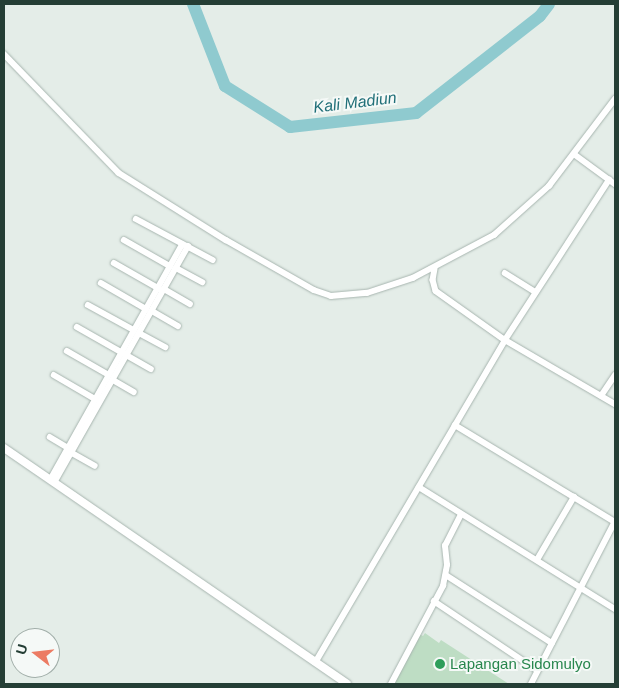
<!DOCTYPE html>
<style>
body{margin:0}
#map{position:relative;width:619px;height:688px;overflow:hidden;background:#e4ede8;font-family:Helvetica,sans-serif}
div>[style]{position:absolute}
.green>*{inset:0;background:#beddc4}
.river>*{height:12px;margin:-6px;padding:0 6px;transform-origin:6px;border-radius:6px;background:#8fcacf}
.roads{filter:drop-shadow(0 0 1px #a7b5af) drop-shadow(0 0 1px #a7b5af)}
.minor>*{height:5.5px;margin:-2.75px;padding:0 2.75px;transform-origin:2.75px;border-radius:2.75px;background:#fff}
.secondary>*{height:8px;margin:-4px;padding:0 4px;transform-origin:4px;border-radius:4px;background:#fff}
.dots>*{width:14px;height:14px;translate:-50% -50%;box-sizing:border-box;border:2px solid #f5f9f7;border-radius:50%}
span{translate:-50% -50%;white-space:nowrap;text-align:center;line-height:1.15;-webkit-text-stroke:4px #f5f9f7;paint-order:stroke}
.leisure-label{font-size:15px;color:#27864d}
.left{translate:0 -50%;text-align:left}
.water-label{font-size:16px;color:#206f78;font-style:italic}
.frame{position:absolute;inset:0;border:5px solid #243e35;pointer-events:none}
.north{position:absolute;left:10px;top:628px;width:50px;height:50px;box-sizing:border-box;background:#f5f9f7;border:1px solid #a1aea9;border-radius:50%;rotate:286deg;font-size:14px;font-weight:700;line-height:20px;text-align:center;color:#243e35}
.north::after{content:'';display:block;margin:auto;width:18px;height:22px;background:#ec7b63;clip-path:polygon(50% 0,100% 100%,50% 72%,0 100%)}
</style>
<div id="map">
<div class="green">
<div style="clip-path:polygon(425px 633px,439px 643px,441px 640px,509px 684px,394px 684px,419px 634px,423px 636px)"></div>
</div>
<div class="river">
<div style="left:193px;top:4px;width:88px;rotate:68.7deg"></div>
<div style="left:225px;top:86px;width:77px;rotate:32.2deg"></div>
<div style="left:290px;top:127px;width:127px;rotate:-6.3deg"></div>
<div style="left:416px;top:113px;width:157px;rotate:-38deg"></div>
<div style="left:540px;top:16px;width:15px;rotate:-53deg"></div>
</div>
<div class="roads">
<div class="minor">
<div style="left:4px;top:54px;width:165px;rotate:46deg"></div>
<div style="left:119px;top:173px;width:126px;rotate:32.1deg"></div>
<div style="left:226px;top:240px;width:101px;rotate:29.6deg"></div>
<div style="left:314px;top:290px;width:18px;rotate:19deg"></div>
<div style="left:331px;top:296px;width:36px;rotate:-5deg"></div>
<div style="left:367px;top:293px;width:48px;rotate:-18.1deg"></div>
<div style="left:413px;top:278px;width:92px;rotate:-28deg"></div>
<div style="left:494px;top:235px;width:74px;rotate:-41.7deg"></div>
<div style="left:549px;top:186px;width:109px;rotate:-52.8deg"></div>
<div style="left:574px;top:154px;width:51px;rotate:36.2deg"></div>
<div style="left:136px;top:219px;width:87px;rotate:28deg"></div>
<div style="left:124px;top:240px;width:53px;rotate:29.5deg"></div>
<div style="left:114px;top:263px;width:51px;rotate:29.6deg"></div>
<div style="left:176px;top:268px;width:30px;rotate:28deg"></div>
<div style="left:435px;top:269px;width:11px;rotate:100deg"></div>
<div style="left:433px;top:280px;width:11px;rotate:75deg"></div>
<div style="left:436px;top:291px;width:85px;rotate:35.4deg"></div>
<div style="left:505px;top:340px;width:127px;rotate:30.2deg"></div>
<div style="left:505px;top:273px;width:36px;rotate:32deg"></div>
<div style="left:101px;top:283px;width:52px;rotate:30deg"></div>
<div style="left:164px;top:289px;width:30px;rotate:30deg"></div>
<div style="left:88px;top:305px;width:52px;rotate:28.5deg"></div>
<div style="left:152px;top:311px;width:30px;rotate:30deg"></div>
<div style="left:77px;top:327px;width:85px;rotate:29.6deg"></div>
<div style="left:139px;top:333px;width:30px;rotate:28deg"></div>
<div style="left:67px;top:351px;width:48px;rotate:29.7deg"></div>
<div style="left:54px;top:375px;width:48px;rotate:30.3deg"></div>
<div style="left:113px;top:380px;width:24px;rotate:30deg"></div>
<div style="left:601px;top:396px;width:25px;rotate:-56deg"></div>
<div style="left:455px;top:425px;width:187px;rotate:31.2deg"></div>
<div style="left:50px;top:437px;width:21px;rotate:31deg"></div>
<div style="left:72px;top:453px;width:26px;rotate:29deg"></div>
<div style="left:50px;top:480px;width:270px;rotate:-60.7deg"></div>
<div style="left:54px;top:483px;width:272px;rotate:-60.5deg"></div>
<div style="left:419px;top:487px;width:231px;rotate:31.9deg"></div>
<div style="left:537px;top:560px;width:73px;rotate:-59.6deg"></div>
<div style="left:446px;top:575px;width:126px;rotate:32.7deg"></div>
<div style="left:434px;top:601px;width:124px;rotate:33.8deg"></div>
<div style="left:315px;top:663px;width:375px;rotate:-59.5deg"></div>
<div style="left:505px;top:340px;width:191px;rotate:-57deg"></div>
<div style="left:391px;top:684px;width:111px;rotate:-62deg"></div>
<div style="left:443px;top:586px;width:21px;rotate:-79deg"></div>
<div style="left:447px;top:565px;width:19px;rotate:-96deg"></div>
<div style="left:445px;top:546px;width:35px;rotate:-63deg"></div>
<div style="left:531px;top:684px;width:183px;rotate:-62.7deg"></div>
</div>
<div class="secondary">
<div style="left:4px;top:448px;width:416px;rotate:34.5deg"></div>
</div>
</div>
<div class="dots">
<div style="left:440px;top:664px;background:#2e9e5b"></div>
</div>
<div class="leisure-label">
<span class="left" style="left:450px;top:664px">Lapangan Sidomulyo</span>
</div>
<div class="water-label">
<span style="left:355px;top:103px;rotate:-7deg">Kali Madiun</span>
</div>
<div class="frame"></div>
<div class="north">U</div>
</div>
